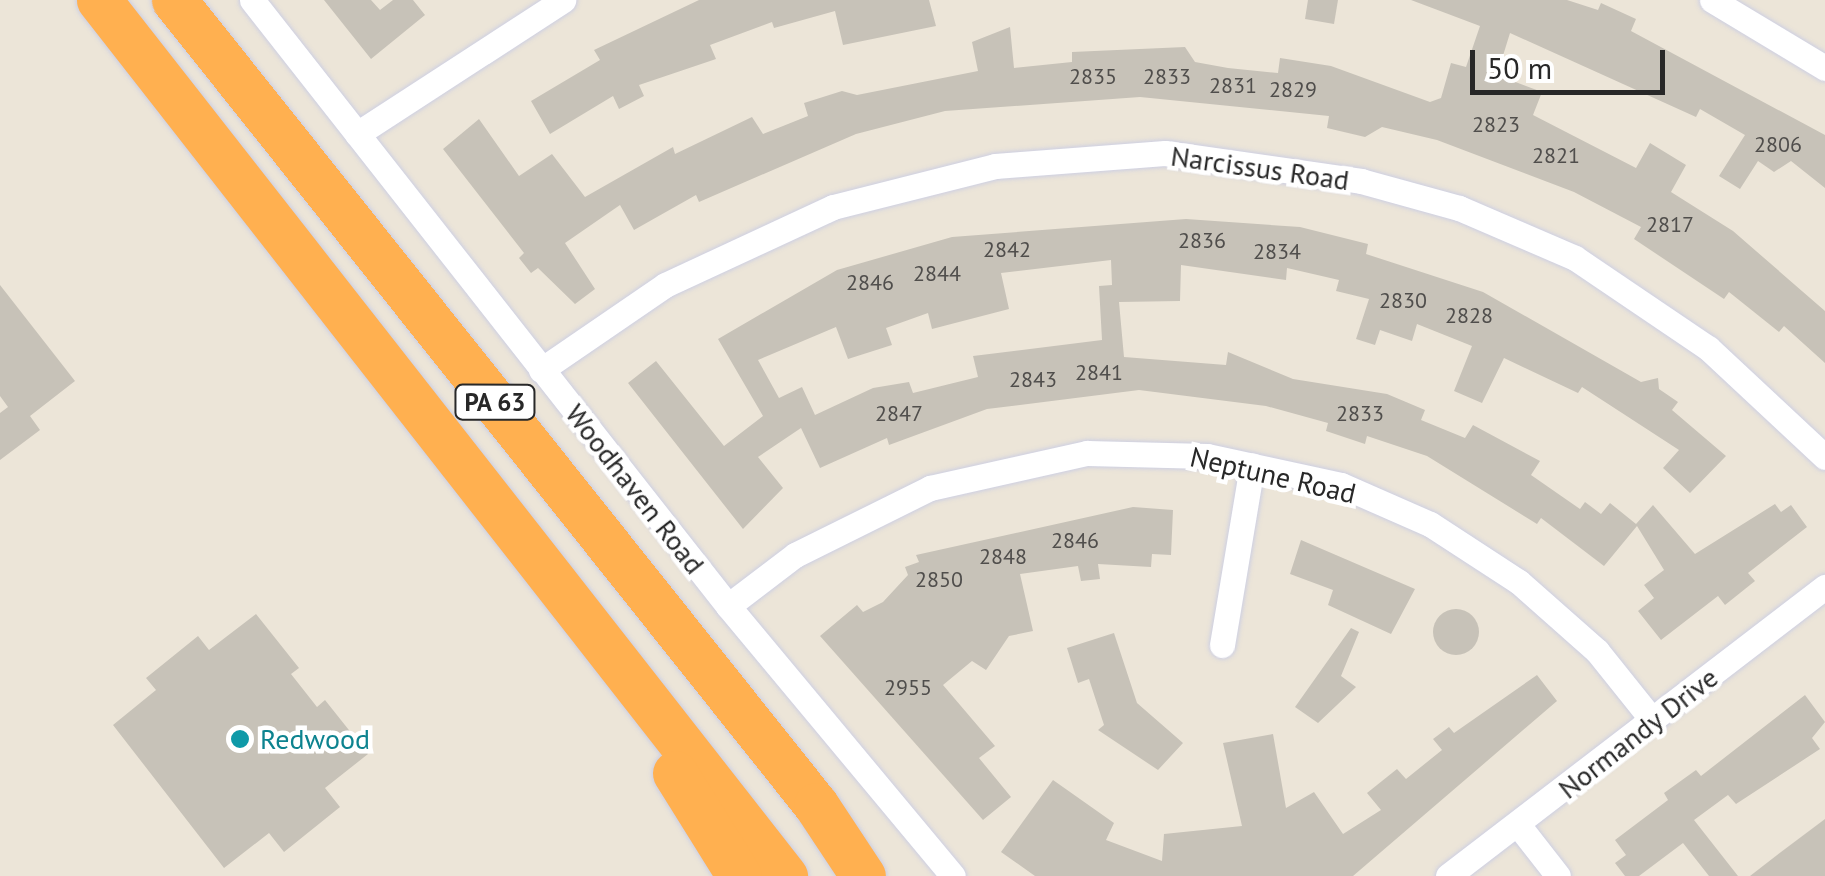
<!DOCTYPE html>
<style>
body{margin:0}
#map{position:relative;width:1825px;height:876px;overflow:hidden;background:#ece5d8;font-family:"PT Sans",sans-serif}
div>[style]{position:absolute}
.building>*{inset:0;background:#c7c2b8}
.round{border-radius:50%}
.roads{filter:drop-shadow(0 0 2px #cdcfe2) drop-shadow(0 0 2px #cdcfe2)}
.street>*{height:25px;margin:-12.5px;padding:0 12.5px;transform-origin:12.5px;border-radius:12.5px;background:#fff}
.highway>*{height:45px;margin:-22.5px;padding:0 22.5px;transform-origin:22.5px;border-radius:22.5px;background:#ffb050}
.dots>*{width:28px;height:28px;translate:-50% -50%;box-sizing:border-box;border:5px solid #fff;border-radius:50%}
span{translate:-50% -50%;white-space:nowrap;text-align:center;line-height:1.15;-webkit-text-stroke:9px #fff;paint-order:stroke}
.number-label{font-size:22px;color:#504e4c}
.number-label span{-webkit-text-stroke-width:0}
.shield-label span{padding:2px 8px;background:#fff;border:2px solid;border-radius:8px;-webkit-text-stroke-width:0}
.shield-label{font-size:25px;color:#282828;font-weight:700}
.street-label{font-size:28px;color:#282828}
.culture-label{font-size:28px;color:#0d838f}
.left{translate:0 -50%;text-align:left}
.scale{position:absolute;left:1470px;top:50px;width:195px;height:45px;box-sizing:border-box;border:5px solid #282828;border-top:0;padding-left:12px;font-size:30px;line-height:35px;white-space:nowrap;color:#282828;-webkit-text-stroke:8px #fff;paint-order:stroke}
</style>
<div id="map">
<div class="building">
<div style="clip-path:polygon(324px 0,371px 0,380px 10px,393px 0,413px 0,425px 15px,371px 59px)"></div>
<div style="clip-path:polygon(699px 0,929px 0,936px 26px,843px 45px,835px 11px,774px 28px,772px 22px,710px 45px,716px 59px,639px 85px,644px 96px,619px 109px,613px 96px,550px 134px,531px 101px,600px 60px,594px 50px)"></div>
<div style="clip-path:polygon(1308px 0,1338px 0,1334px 24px,1305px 19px)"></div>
<div style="clip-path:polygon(1411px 0,1567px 0,1598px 10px,1601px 3px,1636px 19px,1631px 31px,1825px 135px,1825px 188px,1791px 161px,1774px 172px,1758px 161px,1740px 189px,1719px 176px,1745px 135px,1700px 109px,1696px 117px,1510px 33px,1497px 75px,1542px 92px,1533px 115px,1636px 168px,1650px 143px,1686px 165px,1671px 192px,1733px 231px,1825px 311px,1825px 363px,1784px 326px,1779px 332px,1729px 292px,1724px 299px,1634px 239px,1641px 227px,1574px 192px,1437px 140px,1382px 127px,1365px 137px,1327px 128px,1329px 116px,1140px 97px,945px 111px,856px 134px,699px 202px,696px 195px,634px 230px,620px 205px,565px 243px,595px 289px,575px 304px,538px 268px,531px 273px,519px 258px,524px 253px,443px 149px,479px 119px,519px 176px,552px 154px,585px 197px,673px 147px,675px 154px,752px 117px,763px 134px,808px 116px,804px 103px,842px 91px,857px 95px,978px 71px,972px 42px,1010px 27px,1014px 68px,1072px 62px,1072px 52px,1185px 47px,1195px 62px,1228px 68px,1278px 73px,1280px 58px,1331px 66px,1430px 102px,1441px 98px,1451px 63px,1466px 67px,1480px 26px)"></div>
<div style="clip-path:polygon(evenodd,1186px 219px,1300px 227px,1368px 244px,1366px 254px,1483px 292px,1641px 382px,1658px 378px,1659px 389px,1678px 402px,1672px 410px,1726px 456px,1690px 493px,1663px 468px,1679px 450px,1582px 387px,1578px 393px,1504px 358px,1482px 403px,1454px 391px,1472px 346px,1417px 324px,1412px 341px,1380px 330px,1375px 345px,1356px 339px,1369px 299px,1336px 291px,1339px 280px,1287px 268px,1286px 280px,1181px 265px,1180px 301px,1119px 302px,1124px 357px,1226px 365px,1228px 352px,1293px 379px,1387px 394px,1425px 410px,1421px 420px,1465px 438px,1473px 425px,1540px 461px,1531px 475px,1580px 509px,1585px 502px,1601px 514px,1610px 503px,1636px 524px,1653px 505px,1695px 554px,1775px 504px,1781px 512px,1791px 505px,1807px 527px,1748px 573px,1755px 581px,1725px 605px,1718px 596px,1661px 640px,1638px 611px,1654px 598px,1644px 585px,1664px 570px,1637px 526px,1604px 566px,1541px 518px,1537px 524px,1427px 456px,1367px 436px,1365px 444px,1326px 431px,1328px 423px,1266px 406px,1139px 390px,987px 409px,889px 445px,887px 438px,820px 468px,801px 428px,758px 457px,783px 488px,743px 529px,628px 383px,656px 361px,724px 446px,763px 416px,718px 339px,837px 270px,952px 237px,1186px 219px,1111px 260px,1112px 285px,1099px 286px,1102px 340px,973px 356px,978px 377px,913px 393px,909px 382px,873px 388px,815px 415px,802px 387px,779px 398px,758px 360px,836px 327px,848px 359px,892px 345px,886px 328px,928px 313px,932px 329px,1009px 309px,1001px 273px,1111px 260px)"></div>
<div style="clip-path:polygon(0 285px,75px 381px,30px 416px,40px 430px,0 460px,0 413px,8px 407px,0 396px)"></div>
<div style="clip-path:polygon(1133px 507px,1173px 510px,1171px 555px,1152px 554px,1151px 567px,1098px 564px,1100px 579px,1081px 581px,1078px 566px,1020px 574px,1033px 631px,1009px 636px,986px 670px,972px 661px,943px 685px,995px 746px,979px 758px,1011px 797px,983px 820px,820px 636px,857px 605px,863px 612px,883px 602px,908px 575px,905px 567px,919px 562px,916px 555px)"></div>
<div style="clip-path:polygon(1301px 540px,1415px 589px,1391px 634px,1328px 605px,1333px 590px,1290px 574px)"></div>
<div class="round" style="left:1433px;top:609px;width:46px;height:46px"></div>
<div style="clip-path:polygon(256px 614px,299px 668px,291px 674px,317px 707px,325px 700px,368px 754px,325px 788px,340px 807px,284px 852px,269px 833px,224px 868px,113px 725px,156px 690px,146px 678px,198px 636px,209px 650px)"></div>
<div style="clip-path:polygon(1351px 628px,1359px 632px,1341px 676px,1356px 687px,1318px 723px,1295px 707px)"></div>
<div style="clip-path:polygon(1114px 633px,1137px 703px,1183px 743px,1158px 770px,1098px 730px,1104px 725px,1089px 679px,1078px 683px,1067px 648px)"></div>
<div style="clip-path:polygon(1537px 675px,1557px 701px,1353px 876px,1035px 876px,1001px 852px,1053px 780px,1114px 823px,1106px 840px,1162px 861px,1164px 834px,1242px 826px,1223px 743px,1273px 734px,1286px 808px,1314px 792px,1343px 834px,1381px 810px,1367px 793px,1397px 769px,1406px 779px,1442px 750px,1433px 739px,1449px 727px,1454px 733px)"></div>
<div style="clip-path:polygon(1805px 695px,1825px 722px,1812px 738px,1820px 749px,1736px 804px,1728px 795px,1694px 820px,1738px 876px,1709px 876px,1683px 843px,1639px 876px,1625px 876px,1615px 863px,1626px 855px,1615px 840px,1668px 800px,1664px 793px,1696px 770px,1701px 776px)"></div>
<div style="clip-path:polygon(1825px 819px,1825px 876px,1750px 876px,1781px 852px)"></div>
</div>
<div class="roads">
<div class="street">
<div style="left:252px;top:0;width:771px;rotate:51.85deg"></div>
<div style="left:728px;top:606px;width:351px;rotate:50.2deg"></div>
<div style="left:1712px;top:0;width:132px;rotate:31deg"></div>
<div style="left:357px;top:134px;width:246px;rotate:-33deg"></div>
<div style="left:541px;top:370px;width:150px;rotate:-34.4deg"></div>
<div style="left:665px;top:285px;width:185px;rotate:-24.9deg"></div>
<div style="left:833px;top:207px;width:167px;rotate:-14.2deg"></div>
<div style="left:995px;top:166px;width:170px;rotate:-4.4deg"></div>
<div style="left:1165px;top:153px;width:198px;rotate:8.1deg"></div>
<div style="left:1361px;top:181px;width:102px;rotate:15.4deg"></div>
<div style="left:1459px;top:208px;width:126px;rotate:23.3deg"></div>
<div style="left:1575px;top:258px;width:161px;rotate:34.1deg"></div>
<div style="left:1708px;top:348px;width:160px;rotate:43deg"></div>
<div style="left:728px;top:606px;width:84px;rotate:-37.3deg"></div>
<div style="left:795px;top:555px;width:151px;rotate:-26.4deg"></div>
<div style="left:930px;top:488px;width:161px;rotate:-12.6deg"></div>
<div style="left:1087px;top:453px;width:120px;rotate:1.4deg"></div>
<div style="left:1207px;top:456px;width:137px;rotate:12.2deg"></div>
<div style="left:1341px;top:485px;width:97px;rotate:23.7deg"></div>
<div style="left:1430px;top:524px;width:106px;rotate:33.1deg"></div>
<div style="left:1519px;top:582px;width:104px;rotate:41.5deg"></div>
<div style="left:1597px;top:651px;width:90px;rotate:51.3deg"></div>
<div style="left:1222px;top:645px;width:182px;rotate:-80.5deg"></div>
<div style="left:1519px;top:826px;width:63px;rotate:52deg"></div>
<div style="left:1448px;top:876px;width:475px;rotate:-37.5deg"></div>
</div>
<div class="highway">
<div style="left:99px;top:0;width:1113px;rotate:51.94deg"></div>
<div style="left:174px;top:0;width:1030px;rotate:51.43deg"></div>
<div style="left:816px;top:805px;width:85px;rotate:56.5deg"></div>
<div style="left:675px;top:773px;width:121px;rotate:58.1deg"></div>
</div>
</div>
<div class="dots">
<div style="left:240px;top:739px;background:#0f9aa8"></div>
</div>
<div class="number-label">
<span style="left:1093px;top:77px">2835</span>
<span style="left:1167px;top:77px">2833</span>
<span style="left:1233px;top:86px">2831</span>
<span style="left:1293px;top:90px">2829</span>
<span style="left:1496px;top:125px">2823</span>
<span style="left:1778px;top:145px">2806</span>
<span style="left:1556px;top:156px">2821</span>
<span style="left:1670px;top:225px">2817</span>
<span style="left:1202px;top:241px">2836</span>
<span style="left:1007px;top:250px">2842</span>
<span style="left:1277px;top:252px">2834</span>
<span style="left:937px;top:274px">2844</span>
<span style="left:870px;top:283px">2846</span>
<span style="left:1403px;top:301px">2830</span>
<span style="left:1469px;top:316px">2828</span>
<span style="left:1099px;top:373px">2841</span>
<span style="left:1033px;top:380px">2843</span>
<span style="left:899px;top:414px">2847</span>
<span style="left:1360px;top:414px">2833</span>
<span style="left:1075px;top:541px">2846</span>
<span style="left:1003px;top:557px">2848</span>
<span style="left:939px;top:580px">2850</span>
<span style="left:908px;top:688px">2955</span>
</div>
<div class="shield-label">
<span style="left:495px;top:402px">PA 63</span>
</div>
<div class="street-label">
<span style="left:1260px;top:168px;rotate:8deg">Narcissus Road</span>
<span style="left:1273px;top:475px;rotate:13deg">Neptune Road</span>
<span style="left:635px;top:489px;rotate:52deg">Woodhaven Road</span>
<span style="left:1638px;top:733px;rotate:-38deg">Normandy Drive</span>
</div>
<div class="culture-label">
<span class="left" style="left:260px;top:739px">Redwood</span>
</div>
<div class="scale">50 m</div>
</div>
